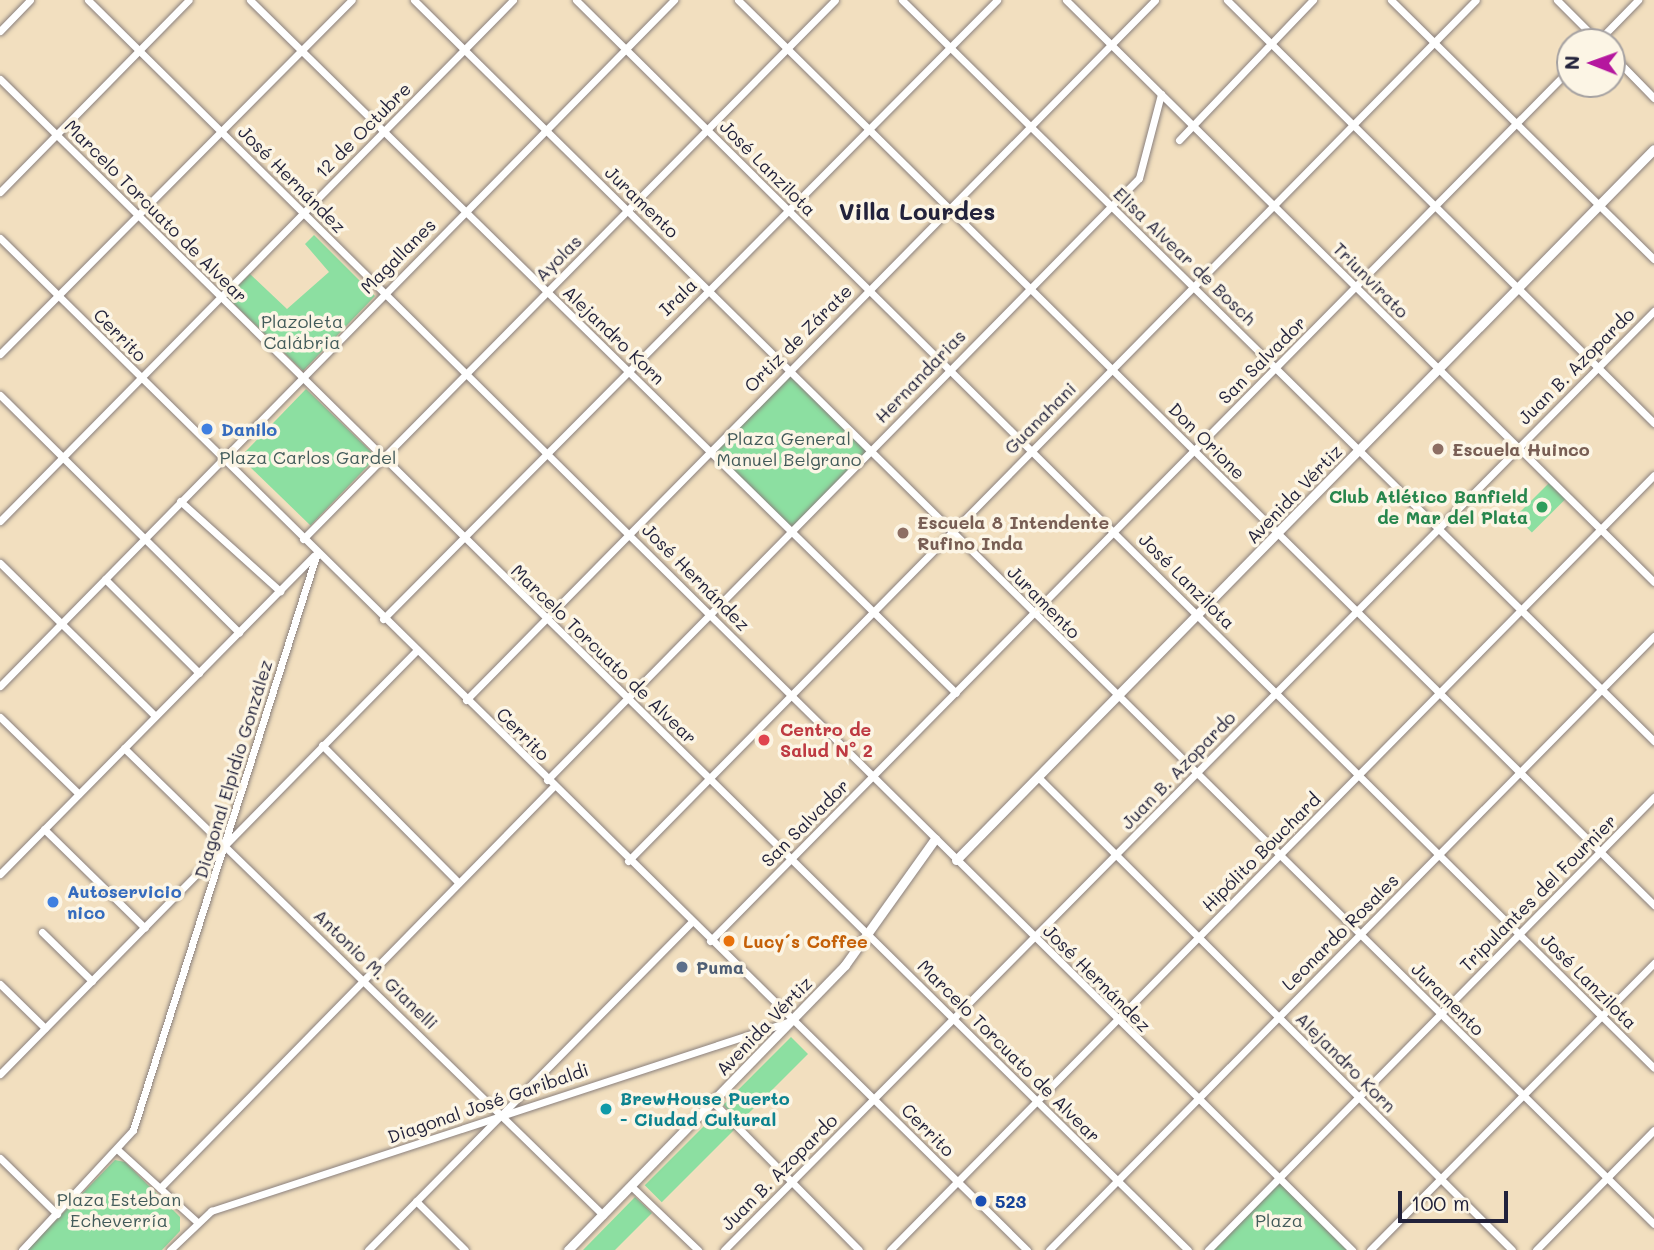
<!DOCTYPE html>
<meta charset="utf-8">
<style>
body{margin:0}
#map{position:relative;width:1654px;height:1250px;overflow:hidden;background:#f2dfbf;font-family:Mali,sans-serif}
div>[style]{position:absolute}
.green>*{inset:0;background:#8cdfa1;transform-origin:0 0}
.roads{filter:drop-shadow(0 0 2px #8a807d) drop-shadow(0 0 2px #8a807d)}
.minor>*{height:7px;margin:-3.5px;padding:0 3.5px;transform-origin:3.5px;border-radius:3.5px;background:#fff}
.tertiary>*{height:9px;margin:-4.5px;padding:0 4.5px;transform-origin:4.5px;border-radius:4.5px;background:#fff}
.dots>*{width:19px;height:19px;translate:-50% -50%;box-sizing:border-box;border:4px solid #fcf5e5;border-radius:50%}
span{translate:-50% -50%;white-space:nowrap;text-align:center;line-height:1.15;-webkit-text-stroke:7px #fcf5e5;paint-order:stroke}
.street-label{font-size:18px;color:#22223b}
.park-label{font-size:18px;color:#425b5a}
.shop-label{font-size:18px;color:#366cbe;font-weight:700}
.left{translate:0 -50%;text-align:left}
.education-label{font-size:18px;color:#785e54;font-weight:700}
.leisure-label{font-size:18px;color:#27864d;font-weight:700}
.right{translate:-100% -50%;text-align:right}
.health-label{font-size:18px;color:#be3a42;font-weight:700}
.food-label{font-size:18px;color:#c56008;font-weight:700}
.service-label{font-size:18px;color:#4e5e75;font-weight:700}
.culture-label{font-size:18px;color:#0d838f;font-weight:700}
.transit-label{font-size:18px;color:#164399;font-weight:700}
.district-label{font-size:24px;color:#22223b;font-weight:700}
.north{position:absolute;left:1556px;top:28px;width:70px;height:70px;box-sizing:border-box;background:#fcf5e5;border:2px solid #a5a1a1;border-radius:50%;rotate:271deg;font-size:19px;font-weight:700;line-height:28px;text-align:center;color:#22223b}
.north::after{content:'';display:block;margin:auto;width:24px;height:32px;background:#b5179e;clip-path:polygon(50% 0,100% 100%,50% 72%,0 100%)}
.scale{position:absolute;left:1398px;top:1191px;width:110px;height:32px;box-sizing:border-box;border:4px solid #22223b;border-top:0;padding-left:9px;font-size:21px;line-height:24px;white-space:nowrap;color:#22223b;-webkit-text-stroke:5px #fcf5e5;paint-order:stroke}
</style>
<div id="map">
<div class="green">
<div style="clip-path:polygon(314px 235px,375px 296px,303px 371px,227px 297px,250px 274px,287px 309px,329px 272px,305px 244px)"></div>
<div style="left:788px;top:370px;width:115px;height:112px;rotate:45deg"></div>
<div style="left:306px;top:389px;width:98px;height:95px;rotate:44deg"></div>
<div style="left:1551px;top:481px;width:23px;height:50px;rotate:45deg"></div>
<div style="left:791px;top:1037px;width:24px;height:96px;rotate:45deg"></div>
<div style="left:719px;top:1111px;width:24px;height:105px;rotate:45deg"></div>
<div style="clip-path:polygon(115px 1160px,125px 1162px,180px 1217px,180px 1231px,162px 1250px,27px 1250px)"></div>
<div style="clip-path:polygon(1278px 1179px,1352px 1250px,1208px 1250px)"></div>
<div style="clip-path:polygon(635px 1197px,652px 1213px,615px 1250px,583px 1250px)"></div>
</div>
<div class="roads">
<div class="minor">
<div style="left:88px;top:0;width:1778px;rotate:44.68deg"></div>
<div style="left:250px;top:0;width:989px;rotate:44.47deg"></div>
<div style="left:414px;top:0;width:1742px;rotate:44.63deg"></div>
<div style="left:576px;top:0;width:1517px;rotate:44.73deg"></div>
<div style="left:738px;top:0;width:1288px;rotate:44.65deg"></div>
<div style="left:902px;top:0;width:1056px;rotate:44.58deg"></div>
<div style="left:1066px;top:0;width:827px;rotate:44.71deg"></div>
<div style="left:1227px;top:0;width:601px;rotate:44.73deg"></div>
<div style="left:1391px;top:0;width:369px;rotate:44.6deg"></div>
<div style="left:1557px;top:0;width:59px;rotate:45deg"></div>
<div style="left:0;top:31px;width:43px;rotate:-45.9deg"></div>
<div style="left:1597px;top:42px;width:59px;rotate:-45.7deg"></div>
<div style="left:1612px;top:55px;width:60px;rotate:45.7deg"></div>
<div style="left:0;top:79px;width:1668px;rotate:44.59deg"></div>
<div style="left:1179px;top:140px;width:194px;rotate:-46.3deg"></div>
<div style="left:0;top:192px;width:269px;rotate:-45.5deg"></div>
<div style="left:0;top:238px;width:1442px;rotate:44.58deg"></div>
<div style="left:0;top:354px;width:499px;rotate:-45.2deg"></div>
<div style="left:0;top:395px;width:337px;rotate:44.8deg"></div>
<div style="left:180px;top:501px;width:135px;rotate:42deg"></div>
<div style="left:0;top:521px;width:731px;rotate:-45.44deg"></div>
<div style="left:303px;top:539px;width:757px;rotate:-45.37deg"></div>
<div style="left:0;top:563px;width:218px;rotate:44.6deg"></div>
<div style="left:105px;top:579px;width:133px;rotate:45deg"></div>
<div style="left:383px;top:619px;width:872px;rotate:-45.23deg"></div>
<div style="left:0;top:686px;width:962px;rotate:-45.51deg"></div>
<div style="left:466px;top:700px;width:982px;rotate:-45.45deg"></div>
<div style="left:0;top:717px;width:110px;rotate:44.3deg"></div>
<div style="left:322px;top:745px;width:193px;rotate:45.2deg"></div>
<div style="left:124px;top:748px;width:669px;rotate:44.27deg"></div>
<div style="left:1039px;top:778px;width:668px;rotate:44.94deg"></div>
<div style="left:547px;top:780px;width:844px;rotate:-45.48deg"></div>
<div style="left:1139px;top:178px;width:87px;rotate:-75.3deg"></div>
<div style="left:44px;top:829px;width:141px;rotate:44.4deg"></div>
<div style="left:628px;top:861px;width:1208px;rotate:-45.44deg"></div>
<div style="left:0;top:874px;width:447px;rotate:-45.4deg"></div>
<div style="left:42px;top:932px;width:70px;rotate:44.4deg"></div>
<div style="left:710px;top:941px;width:1225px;rotate:-45.4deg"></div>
<div style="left:0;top:984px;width:63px;rotate:44.4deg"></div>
<div style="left:0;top:1074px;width:593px;rotate:-45.48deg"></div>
<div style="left:712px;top:1101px;width:209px;rotate:45.4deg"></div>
<div style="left:118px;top:1150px;width:107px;rotate:42.3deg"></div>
<div style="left:0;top:1158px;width:80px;rotate:44.5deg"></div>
<div style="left:631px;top:1186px;width:93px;rotate:43.7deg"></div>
<div style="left:160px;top:1188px;width:561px;rotate:-45.58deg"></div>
<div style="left:416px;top:1201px;width:69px;rotate:45deg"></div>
<div style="left:22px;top:1250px;width:163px;rotate:-47.2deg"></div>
<div style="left:133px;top:1130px;width:606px;rotate:-72.31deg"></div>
<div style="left:170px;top:1250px;width:57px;rotate:-43.6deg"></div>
<div style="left:211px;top:1211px;width:610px;rotate:-18.14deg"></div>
<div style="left:368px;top:1250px;width:460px;rotate:-45.4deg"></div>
<div style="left:724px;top:1250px;width:1322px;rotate:-45.28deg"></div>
<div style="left:890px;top:1250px;width:1088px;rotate:-45.41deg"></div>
<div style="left:1049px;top:1250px;width:862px;rotate:-45.42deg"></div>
<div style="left:1208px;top:1250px;width:636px;rotate:-45.45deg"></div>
<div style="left:1370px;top:1250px;width:404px;rotate:-45.3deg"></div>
<div style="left:1536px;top:1250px;width:168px;rotate:-45.5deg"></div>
</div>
<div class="tertiary">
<div style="left:956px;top:860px;width:996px;rotate:-45.53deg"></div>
<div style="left:568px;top:1250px;width:397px;rotate:-45.8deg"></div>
<div style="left:845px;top:965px;width:155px;rotate:-54.5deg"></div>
</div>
</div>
<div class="dots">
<div style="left:207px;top:429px;background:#3f7fe0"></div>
<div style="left:1438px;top:449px;background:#8d6e63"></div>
<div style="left:1542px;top:507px;background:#2e9e5b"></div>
<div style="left:903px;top:533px;background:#8d6e63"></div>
<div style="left:764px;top:740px;background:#e0444e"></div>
<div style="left:53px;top:902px;background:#3f7fe0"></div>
<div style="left:729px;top:941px;background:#e8710a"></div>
<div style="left:682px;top:967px;background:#5c6f8a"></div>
<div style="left:606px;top:1109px;background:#0f9aa8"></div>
<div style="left:981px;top:1201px;background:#1a4fb4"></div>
</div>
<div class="street-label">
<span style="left:363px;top:130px;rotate:-45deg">12 de Octubre</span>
<span style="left:768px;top:168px;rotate:45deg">José Lanzilota</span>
<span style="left:292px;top:179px;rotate:45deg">José Hernández</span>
<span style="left:642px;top:202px;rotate:44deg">Juramento</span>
<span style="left:156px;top:211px;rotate:45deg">Marcelo Torcuato de Alvear</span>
<span style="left:398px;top:256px;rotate:-45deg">Magallanes</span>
<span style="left:1185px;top:256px;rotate:44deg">Elisa Alvear de Bosch</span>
<span style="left:558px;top:258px;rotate:-45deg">Ayolas</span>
<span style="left:1371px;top:280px;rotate:45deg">Triunvirato</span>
<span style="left:678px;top:297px;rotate:-44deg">Irala</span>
<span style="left:120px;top:335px;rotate:45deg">Cerrito</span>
<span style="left:614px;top:335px;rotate:44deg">Alejandro Korn</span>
<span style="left:798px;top:338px;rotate:-45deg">Ortiz de Zárate</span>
<span style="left:1262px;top:360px;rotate:-45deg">San Salvador</span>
<span style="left:1576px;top:366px;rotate:-45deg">Juan B. Azopardo</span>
<span style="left:920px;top:376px;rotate:-46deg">Hernandarias</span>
<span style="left:1040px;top:418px;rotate:-45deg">Guanahani</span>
<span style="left:1207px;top:441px;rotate:45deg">Don Orione</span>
<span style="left:1294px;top:494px;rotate:-46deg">Avenida Vértiz</span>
<span style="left:696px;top:577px;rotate:45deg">José Hernández</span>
<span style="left:1187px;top:581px;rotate:45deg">José Lanzilota</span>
<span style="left:1044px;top:602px;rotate:45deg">Juramento</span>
<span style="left:604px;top:654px;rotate:44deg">Marcelo Torcuato de Alvear</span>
<span style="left:523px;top:734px;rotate:45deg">Cerrito</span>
<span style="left:233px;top:769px;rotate:-73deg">Diagonal Elpidio González</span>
<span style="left:1178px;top:770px;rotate:-46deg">Juan B. Azopardo</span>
<span style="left:805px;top:823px;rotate:-45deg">San Salvador</span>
<span style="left:1261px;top:852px;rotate:-45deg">Hipólito Bouchard</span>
<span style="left:1538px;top:893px;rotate:-45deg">Tripulantes del Fournier</span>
<span style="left:1340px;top:932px;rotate:-45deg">Leonardo Rosales</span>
<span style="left:376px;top:969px;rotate:44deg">Antonio M. Gianelli</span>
<span style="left:1097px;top:978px;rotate:45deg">José Hernández</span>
<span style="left:1589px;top:981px;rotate:45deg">José Lanzilota</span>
<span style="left:1448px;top:999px;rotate:45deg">Juramento</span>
<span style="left:764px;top:1026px;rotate:-46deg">Avenida Vértiz</span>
<span style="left:1009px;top:1051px;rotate:45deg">Marcelo Torcuato de Alvear</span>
<span style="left:1346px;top:1062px;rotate:45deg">Alejandro Korn</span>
<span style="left:488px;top:1103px;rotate:-19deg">Diagonal José Garibaldi</span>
<span style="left:928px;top:1130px;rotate:45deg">Cerrito</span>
<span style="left:779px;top:1172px;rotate:-45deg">Juan B. Azopardo</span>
</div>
<div class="park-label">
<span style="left:302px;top:332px">Plazoleta<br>Calábria</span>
<span style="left:789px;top:449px">Plaza General<br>Manuel Belgrano</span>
<span style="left:308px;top:457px">Plaza Carlos Gardel</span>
<span style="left:119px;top:1210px">Plaza Esteban<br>Echeverría</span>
<span style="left:1279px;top:1220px">Plaza</span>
</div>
<div class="shop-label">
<span class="left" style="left:221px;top:429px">Danilo</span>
<span class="left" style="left:67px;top:902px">Autoservicio<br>nico</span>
</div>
<div class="education-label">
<span class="left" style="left:1452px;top:449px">Escuela Huinco</span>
<span class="left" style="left:917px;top:533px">Escuela 8 Intendente<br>Rufino Inda</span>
</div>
<div class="leisure-label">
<span class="right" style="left:1528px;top:507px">Club Atlético Banfield<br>de Mar del Plata</span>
</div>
<div class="health-label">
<span class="left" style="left:780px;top:740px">Centro de<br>Salud N° 2</span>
</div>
<div class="food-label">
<span class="left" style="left:743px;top:941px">Lucy´s Coffee</span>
</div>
<div class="service-label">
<span class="left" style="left:696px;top:967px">Puma</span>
</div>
<div class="culture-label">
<span class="left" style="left:620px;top:1109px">BrewHouse Puerto<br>- Ciudad Cultural</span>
</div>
<div class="transit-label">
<span class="left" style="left:995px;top:1201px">523</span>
</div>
<div class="district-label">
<span style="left:917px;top:211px">Villa Lourdes</span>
</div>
<div class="north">N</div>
<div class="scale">100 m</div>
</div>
